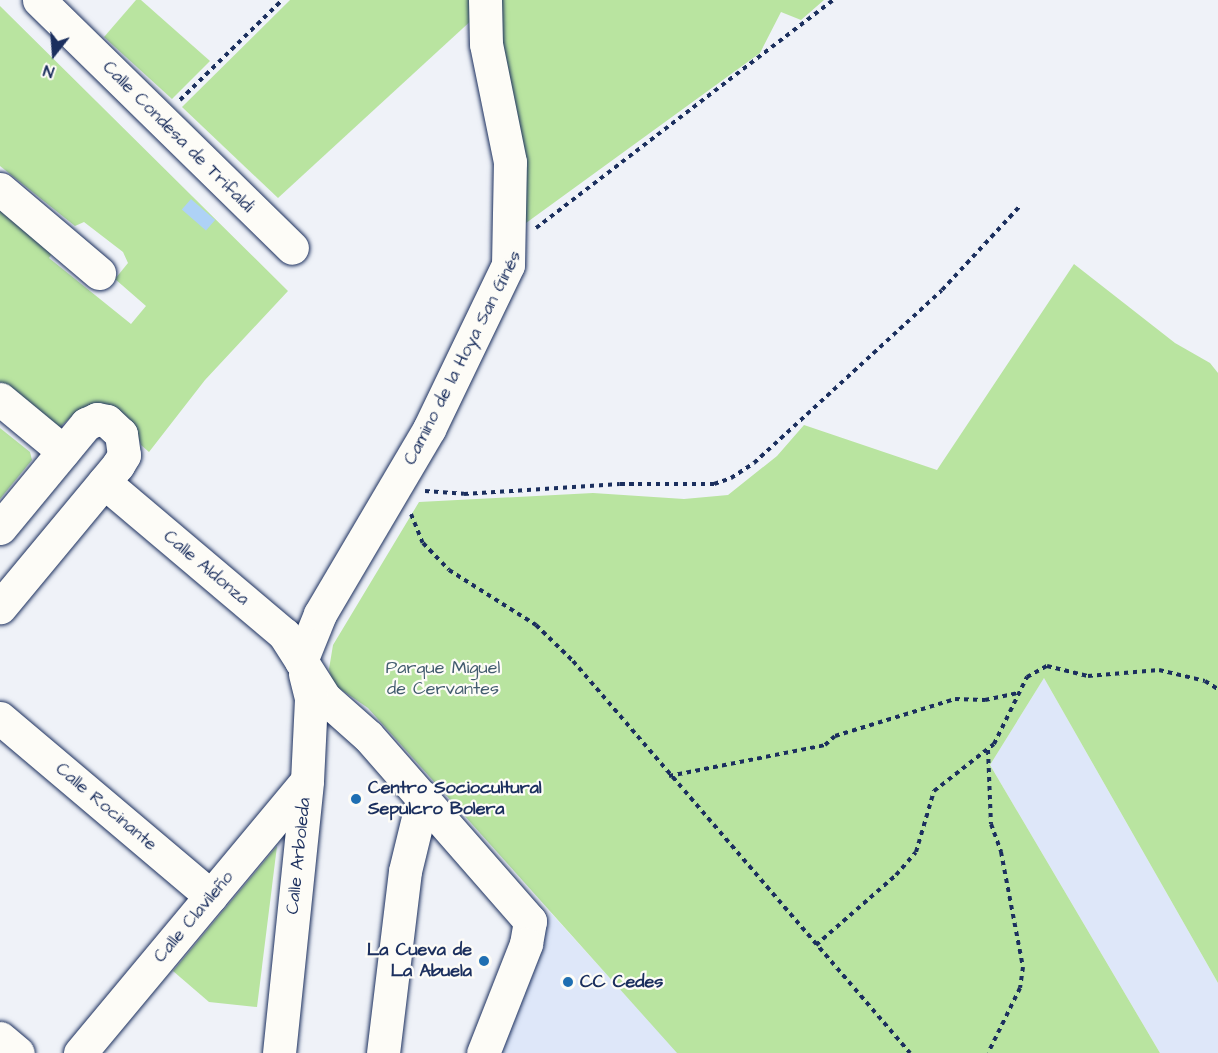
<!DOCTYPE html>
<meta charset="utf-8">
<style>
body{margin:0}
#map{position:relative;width:1218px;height:1053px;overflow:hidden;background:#eff2f8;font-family:"Architects Daughter",sans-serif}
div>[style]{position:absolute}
.built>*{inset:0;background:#dee7f9}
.green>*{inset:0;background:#b9e4a0}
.water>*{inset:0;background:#aed2f6;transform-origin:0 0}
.path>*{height:4px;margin-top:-2px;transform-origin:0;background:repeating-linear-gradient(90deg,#1b2f5e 0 4.5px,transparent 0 9px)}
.roads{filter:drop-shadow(0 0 2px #1b2f5e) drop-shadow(0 0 2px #1b2f5e)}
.minor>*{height:33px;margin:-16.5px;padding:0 16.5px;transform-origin:16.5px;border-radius:16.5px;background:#fdfcf7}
.dots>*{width:16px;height:16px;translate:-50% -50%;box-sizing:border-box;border:3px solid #fdfcf7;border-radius:50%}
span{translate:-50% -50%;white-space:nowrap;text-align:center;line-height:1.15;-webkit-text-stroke:4.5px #fdfcf7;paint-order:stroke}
.street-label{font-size:18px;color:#1b2f5e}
.park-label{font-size:18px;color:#425c6e}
.poi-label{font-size:18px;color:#1b2f5e;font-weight:700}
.left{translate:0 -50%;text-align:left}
.right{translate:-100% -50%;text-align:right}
.north{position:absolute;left:24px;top:24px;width:60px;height:60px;-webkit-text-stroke:4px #fdfcf7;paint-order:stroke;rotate:197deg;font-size:16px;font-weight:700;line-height:24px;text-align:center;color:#1b2f5e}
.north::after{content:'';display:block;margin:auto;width:21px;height:27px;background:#1b2f5e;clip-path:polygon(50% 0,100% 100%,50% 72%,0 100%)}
</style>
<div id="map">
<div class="built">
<div style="clip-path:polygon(1044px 678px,1218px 983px,1218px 1053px,1160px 1053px,990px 765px)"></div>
<div style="clip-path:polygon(550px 912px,678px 1053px,495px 1053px)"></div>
</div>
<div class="green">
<div style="clip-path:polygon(136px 0,141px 0,210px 61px,172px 99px,104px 37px)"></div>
<div style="clip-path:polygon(290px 0,475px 0,474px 18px,278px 198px,182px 107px)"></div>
<div style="clip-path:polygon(488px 0,824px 0,801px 20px,781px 12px,760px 53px,515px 231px)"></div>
<div style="clip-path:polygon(0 6px,288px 291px,205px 380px,149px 452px,141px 445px,133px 423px,112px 407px,76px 412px,58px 429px,0 382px,0 204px,55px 249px,49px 258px,131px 324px,146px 306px,115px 279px,128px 263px,123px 252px,84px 222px,75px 226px,0 166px)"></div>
<div style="clip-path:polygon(1074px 264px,1175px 343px,1210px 363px,1218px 373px,1218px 983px,1044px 678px,990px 765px,1160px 1053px,677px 1053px,368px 708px,333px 684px,329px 669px,333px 645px,419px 502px,593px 493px,684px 499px,728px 495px,777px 456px,804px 425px,937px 470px)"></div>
<div style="clip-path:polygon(0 428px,30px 452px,32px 460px,0 499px)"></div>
<div style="clip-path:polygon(277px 846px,257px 1007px,209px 1002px,173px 971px)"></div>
</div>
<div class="water">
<div style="left:191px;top:199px;width:32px;height:14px;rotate:41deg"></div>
</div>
<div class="path">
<div style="left:180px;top:100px;width:143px;rotate:-44.4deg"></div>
<div style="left:536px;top:228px;width:374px;rotate:-37.5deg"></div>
<div style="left:425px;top:491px;width:39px;rotate:4deg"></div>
<div style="left:464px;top:494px;width:156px;rotate:-3.7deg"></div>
<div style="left:620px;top:484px;width:94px"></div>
<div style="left:714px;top:484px;width:18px;rotate:-19deg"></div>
<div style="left:731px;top:478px;width:27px;rotate:-33deg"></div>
<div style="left:754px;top:463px;width:255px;rotate:-42.6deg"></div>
<div style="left:942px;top:290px;width:113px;rotate:-47.1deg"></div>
<div style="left:411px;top:514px;width:31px;rotate:68deg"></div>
<div style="left:423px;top:543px;width:37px;rotate:46deg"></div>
<div style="left:449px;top:570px;width:103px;rotate:32.3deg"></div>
<div style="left:536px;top:625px;width:52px;rotate:44.2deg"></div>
<div style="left:573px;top:661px;width:517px;rotate:49.31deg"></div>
<div style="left:988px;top:750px;width:74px;rotate:87.7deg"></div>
<div style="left:991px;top:824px;width:30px;rotate:70deg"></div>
<div style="left:1001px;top:852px;width:117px;rotate:79.2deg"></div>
<div style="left:1023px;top:967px;width:21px;rotate:98deg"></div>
<div style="left:1020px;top:988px;width:72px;rotate:116.2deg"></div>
<div style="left:669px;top:776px;width:159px;rotate:-11.2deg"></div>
<div style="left:825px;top:745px;width:13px;rotate:-42deg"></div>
<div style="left:835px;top:736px;width:126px;rotate:-17.1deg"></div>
<div style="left:955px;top:699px;width:30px;rotate:2deg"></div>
<div style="left:985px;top:700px;width:34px;rotate:-12deg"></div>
<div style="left:816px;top:945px;width:106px;rotate:-41.2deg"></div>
<div style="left:896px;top:875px;width:30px;rotate:-49deg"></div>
<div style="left:916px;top:852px;width:64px;rotate:-73.6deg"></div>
<div style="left:934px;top:791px;width:76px;rotate:-38.1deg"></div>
<div style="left:994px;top:744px;width:75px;rotate:-63.8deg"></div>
<div style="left:1027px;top:677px;width:23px;rotate:-29deg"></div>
<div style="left:1047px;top:666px;width:42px;rotate:13.7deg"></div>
<div style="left:1088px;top:676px;width:71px;rotate:-4.8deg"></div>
<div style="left:1159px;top:670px;width:47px;rotate:13.4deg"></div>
<div style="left:1205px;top:681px;width:15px;rotate:32deg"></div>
</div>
<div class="roads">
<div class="minor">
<div style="left:39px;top:0;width:354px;rotate:44.4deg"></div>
<div style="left:0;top:189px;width:130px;rotate:40.3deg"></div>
<div style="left:0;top:399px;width:82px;rotate:39.5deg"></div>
<div style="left:104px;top:482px;width:236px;rotate:40.2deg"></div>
<div style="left:284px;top:634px;width:76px;rotate:57.4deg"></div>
<div style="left:325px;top:698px;width:57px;rotate:41.5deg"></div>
<div style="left:368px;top:736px;width:246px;rotate:48.8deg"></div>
<div style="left:530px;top:921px;width:23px;rotate:100deg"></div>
<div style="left:526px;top:944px;width:117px;rotate:111.5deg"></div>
<div style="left:0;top:528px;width:135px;rotate:-50.4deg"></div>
<div style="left:86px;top:424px;width:12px;rotate:-24deg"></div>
<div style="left:97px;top:419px;width:10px;rotate:11deg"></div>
<div style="left:107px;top:421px;width:19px;rotate:43deg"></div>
<div style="left:121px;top:434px;width:21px;rotate:82deg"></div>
<div style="left:124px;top:455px;width:12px;rotate:121deg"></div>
<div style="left:118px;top:465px;width:185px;rotate:129.7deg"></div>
<div style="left:301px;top:661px;width:51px;rotate:-68deg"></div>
<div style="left:320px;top:614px;width:215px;rotate:-59.5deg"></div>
<div style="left:429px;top:429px;width:182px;rotate:-64.3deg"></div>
<div style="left:508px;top:265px;width:103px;rotate:-88.9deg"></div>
<div style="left:510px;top:162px;width:120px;rotate:-101.5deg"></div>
<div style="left:486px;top:44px;width:44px;rotate:-91.3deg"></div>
<div style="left:0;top:718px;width:276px;rotate:40.2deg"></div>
<div style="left:0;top:1038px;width:23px;rotate:40deg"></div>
<div style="left:80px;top:1053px;width:354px;rotate:-50.2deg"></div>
<div style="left:279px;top:1053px;width:273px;rotate:-84.1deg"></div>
<div style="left:307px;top:781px;width:83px;rotate:-87.2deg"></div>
<div style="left:311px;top:698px;width:25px;rotate:-104deg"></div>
<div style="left:383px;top:1053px;width:183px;rotate:-83.1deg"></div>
<div style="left:405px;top:871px;width:76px;rotate:-76.3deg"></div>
</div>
</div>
<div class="dots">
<div style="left:356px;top:799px;background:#1f6fb2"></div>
<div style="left:484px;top:961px;background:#1f6fb2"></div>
<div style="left:568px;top:982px;background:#1f6fb2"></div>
</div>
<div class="street-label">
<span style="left:178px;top:137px;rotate:45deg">Calle Condesa de Trifaldi</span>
<span style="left:463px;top:358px;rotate:-63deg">Camino de la Hoya San Ginés</span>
<span style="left:206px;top:568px;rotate:40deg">Calle Aldonza</span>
<span style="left:106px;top:807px;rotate:40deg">Calle Rocinante</span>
<span style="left:299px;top:856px;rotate:-84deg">Calle Arboleda</span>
<span style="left:194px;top:917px;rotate:-50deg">Calle Clavileño</span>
</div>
<div class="park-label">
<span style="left:443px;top:679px">Parque Miguel<br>de Cervantes</span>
</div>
<div class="poi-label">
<span class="left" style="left:368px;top:799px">Centro Sociocultural<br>Sepulcro Bolera</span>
<span class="right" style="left:472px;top:961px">La Cueva de<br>La Abuela</span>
<span class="left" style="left:580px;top:982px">CC Cedes</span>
</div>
<div class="north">N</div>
</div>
